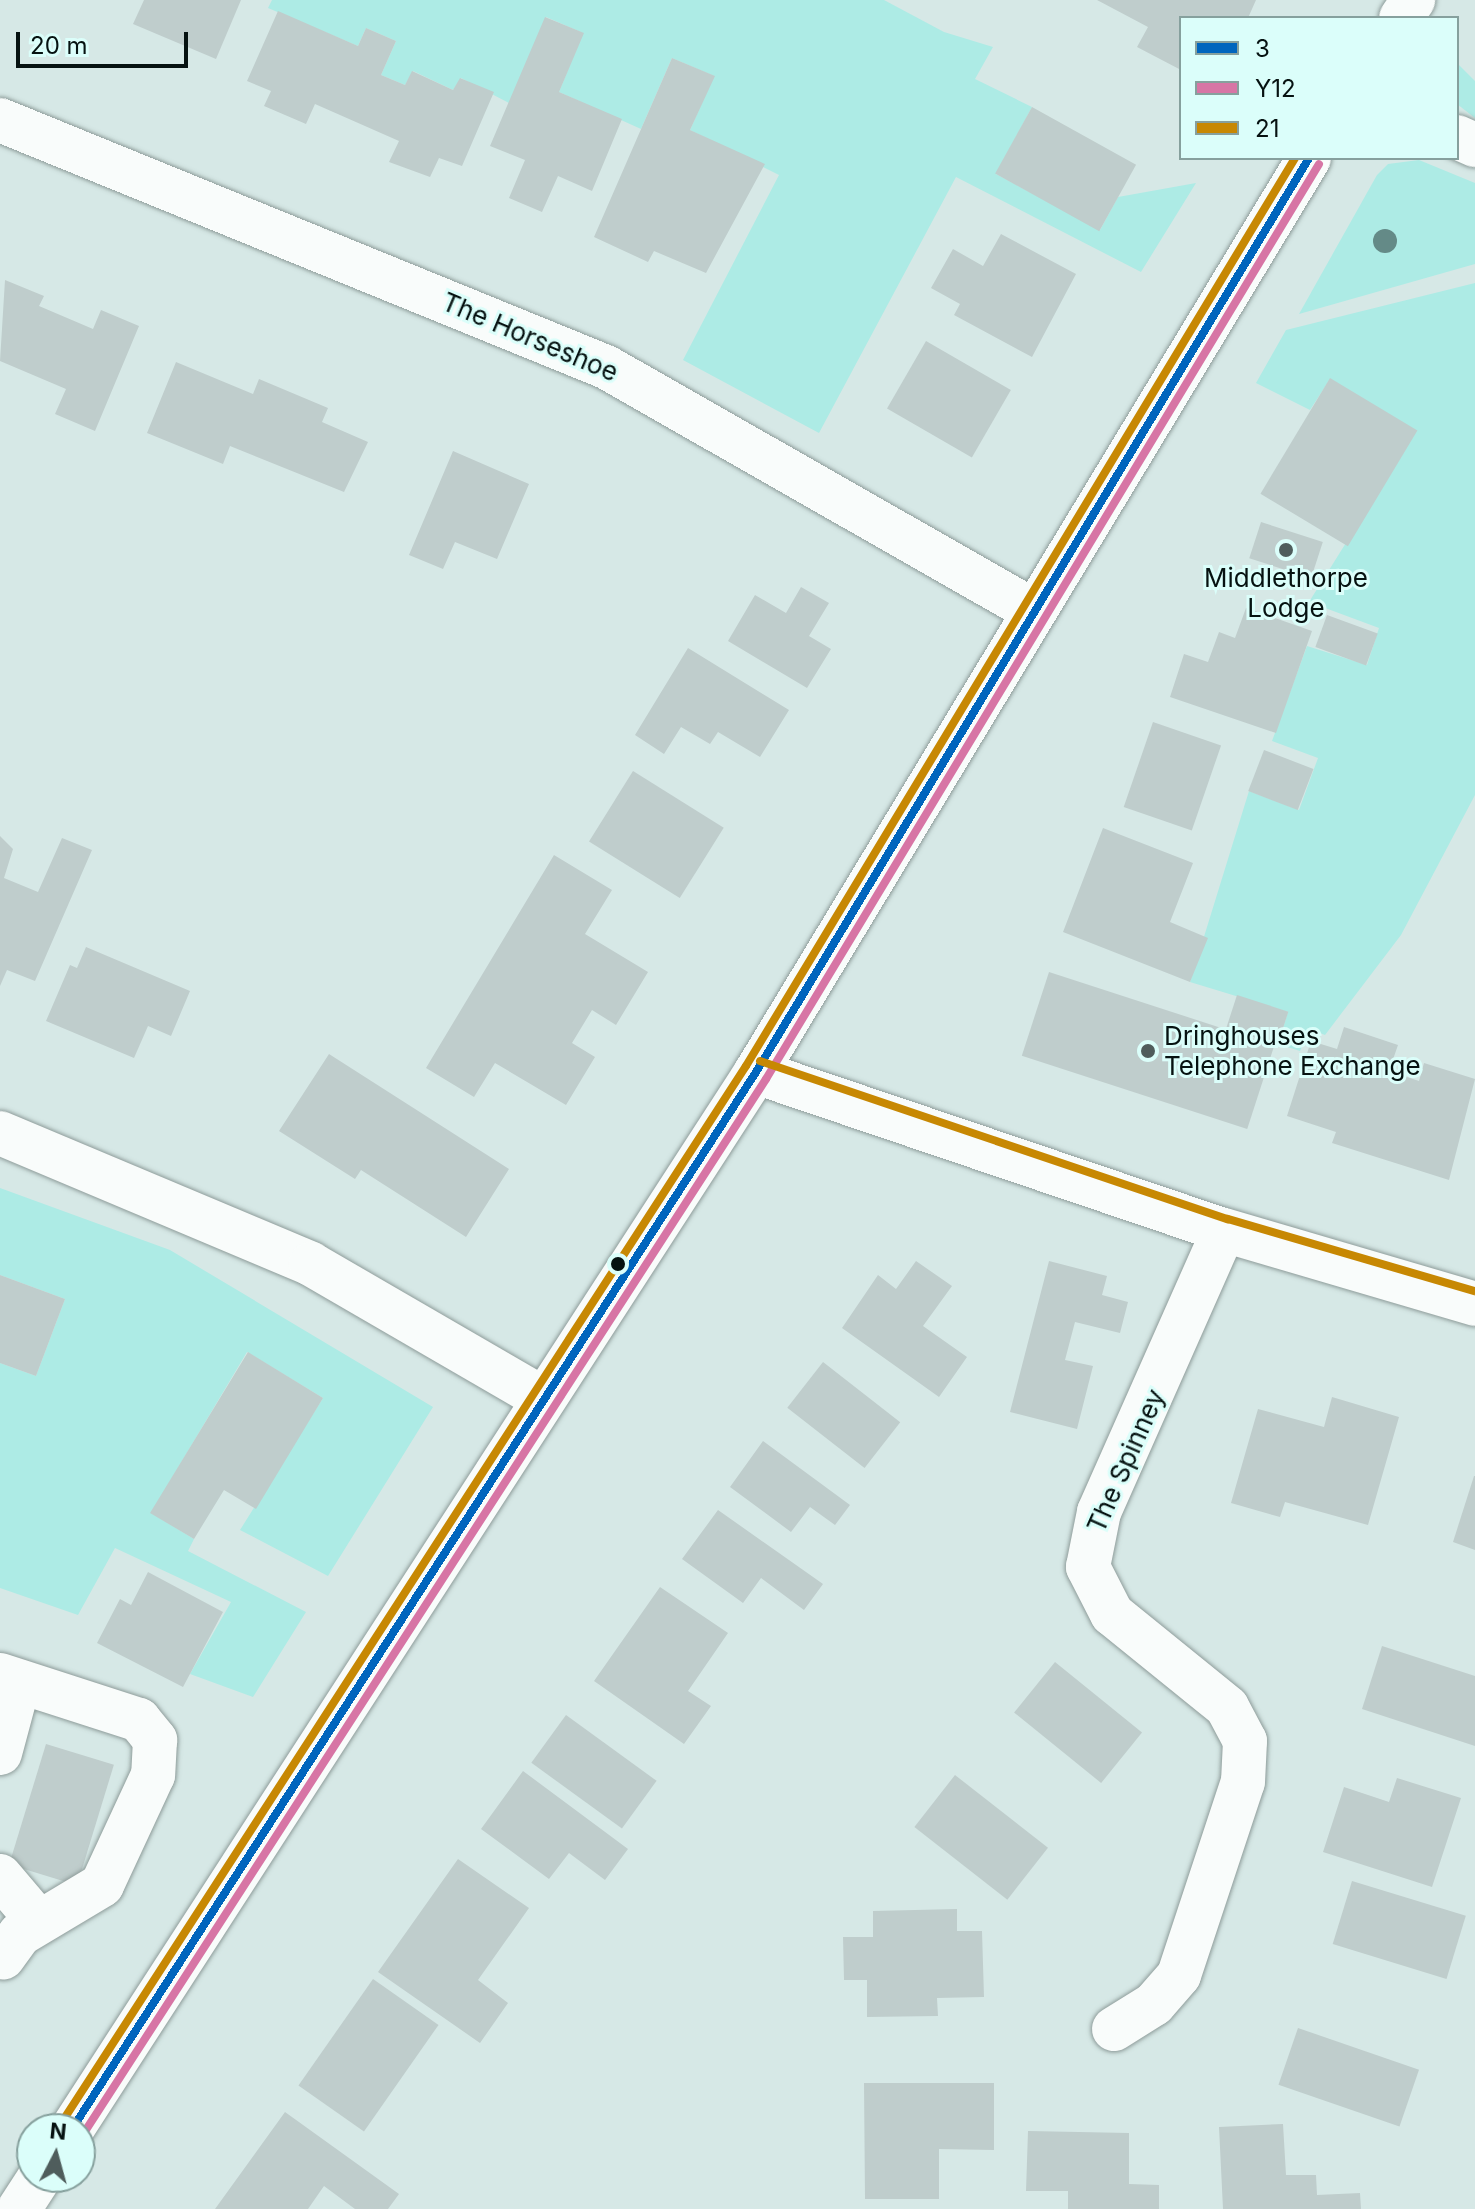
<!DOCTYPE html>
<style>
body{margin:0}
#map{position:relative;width:1475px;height:2209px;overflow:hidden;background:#d6e8e6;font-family:Inter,sans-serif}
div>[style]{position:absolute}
.green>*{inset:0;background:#adebe5}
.building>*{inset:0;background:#bfcdcc;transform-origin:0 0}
.roads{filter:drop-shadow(0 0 2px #8e9c9a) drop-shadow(0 0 2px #8e9c9a)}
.minor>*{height:44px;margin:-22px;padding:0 22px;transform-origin:22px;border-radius:22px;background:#f9fcfb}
.major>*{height:44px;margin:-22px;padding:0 22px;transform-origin:22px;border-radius:22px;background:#f9fcfb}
.bus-1>*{height:8px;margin:-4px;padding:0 4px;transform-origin:4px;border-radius:4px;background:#0065bd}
.bus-2>*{height:8px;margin:-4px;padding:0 4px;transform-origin:4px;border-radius:4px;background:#d775a5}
.bus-3>*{height:8px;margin:-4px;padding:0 4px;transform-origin:4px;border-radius:4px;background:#c78803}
.trees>*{width:24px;height:24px;margin:-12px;border-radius:50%;background:#648a87}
.dots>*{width:22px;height:22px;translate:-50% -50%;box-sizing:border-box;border:4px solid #dbfefa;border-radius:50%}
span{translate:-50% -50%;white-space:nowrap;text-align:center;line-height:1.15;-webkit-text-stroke:6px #dbfefa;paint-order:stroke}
.street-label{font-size:26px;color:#061211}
.poi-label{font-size:26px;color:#061211}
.left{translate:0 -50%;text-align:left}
.legend{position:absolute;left:1179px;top:16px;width:280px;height:144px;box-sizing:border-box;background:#dbfefa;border:2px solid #86a09d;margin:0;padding:10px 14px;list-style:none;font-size:24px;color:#061211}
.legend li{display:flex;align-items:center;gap:16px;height:40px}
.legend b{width:40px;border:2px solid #86a09d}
.north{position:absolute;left:16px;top:2113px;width:80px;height:80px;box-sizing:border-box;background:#dbfefa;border:2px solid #86a09d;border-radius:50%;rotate:6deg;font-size:22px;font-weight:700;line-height:32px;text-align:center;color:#061211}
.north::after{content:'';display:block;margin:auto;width:28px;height:36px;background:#4f5d5c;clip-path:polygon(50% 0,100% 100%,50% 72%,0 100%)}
.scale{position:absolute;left:16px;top:32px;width:172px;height:36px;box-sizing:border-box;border:4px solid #061211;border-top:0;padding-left:10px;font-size:24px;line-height:28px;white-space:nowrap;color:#061211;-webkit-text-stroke:6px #dbfefa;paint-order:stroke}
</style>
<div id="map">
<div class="green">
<div style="clip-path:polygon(272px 0,884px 0,944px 32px,993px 47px,975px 79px,1032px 107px,996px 174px,1100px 230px,1118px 197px,1196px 183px,1141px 272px,956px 177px,819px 433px,683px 360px,779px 175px,690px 130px,714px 76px,672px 58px,641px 129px,559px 92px,583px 33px,546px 17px,509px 103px,461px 78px,453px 90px,413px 71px,405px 85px,381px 75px,396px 41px,366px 28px,358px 46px,268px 8px)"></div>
<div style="clip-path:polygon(1457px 63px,1475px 81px,1475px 118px,1457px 104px)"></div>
<div style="clip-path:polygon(1419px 160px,1475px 183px,1475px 264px,1299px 314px,1377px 175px,1388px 164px)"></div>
<div style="clip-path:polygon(1475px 283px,1475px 795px,1401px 935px,1325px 1035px,1310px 1029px,1300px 1051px,1278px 1044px,1288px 1012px,1190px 982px,1249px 791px,1299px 810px,1318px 758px,1272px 741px,1307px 646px,1367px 665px,1379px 628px,1309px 602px,1416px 431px,1330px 379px,1310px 410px,1256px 383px,1286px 330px)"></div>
<div style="clip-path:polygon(0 1188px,170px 1250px,433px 1407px,328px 1576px,240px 1530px,323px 1398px,247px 1352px,151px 1513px,194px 1539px,188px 1551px,306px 1612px,253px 1697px,190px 1674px,231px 1602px,115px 1548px,78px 1615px,0 1588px,0 1363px,36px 1376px,65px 1299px,0 1275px)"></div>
</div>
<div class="building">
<div style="clip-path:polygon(144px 0,241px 0,216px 59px,133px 24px)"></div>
<div style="clip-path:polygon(1097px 0,1256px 0,1248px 18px,1181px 18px,1181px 70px,1137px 47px,1148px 27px)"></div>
<div style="clip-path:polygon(278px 11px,358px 46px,366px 28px,396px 41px,381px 75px,405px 85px,412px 71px,453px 90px,460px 78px,494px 92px,462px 166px,439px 158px,430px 177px,389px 162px,399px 141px,315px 104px,306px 124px,264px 106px,271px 91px,247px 81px)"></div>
<div style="clip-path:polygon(545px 17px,584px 33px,559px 92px,622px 119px,592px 191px,558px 176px,542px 212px,509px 198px,525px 160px,490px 146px)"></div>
<div style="clip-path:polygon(672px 58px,715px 76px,690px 130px,765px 164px,706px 273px,654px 251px,648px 262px,594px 237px)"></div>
<div style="left:1032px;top:107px;width:119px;height:76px;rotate:29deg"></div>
<div style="clip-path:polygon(1001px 234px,1076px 274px,1032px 357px,954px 315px,960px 304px,931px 288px,953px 249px,983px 266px)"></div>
<div style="clip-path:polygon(5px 280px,44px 296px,39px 306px,93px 329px,101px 310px,139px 326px,95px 431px,55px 414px,66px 389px,0 361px)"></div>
<div style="left:926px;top:341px;width:98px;height:78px;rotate:30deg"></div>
<div style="clip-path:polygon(176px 362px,253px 394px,259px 379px,328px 408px,322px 422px,368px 442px,344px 492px,230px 446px,223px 464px,147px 433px)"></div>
<div style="left:1330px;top:378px;width:102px;height:135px;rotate:31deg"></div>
<div style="clip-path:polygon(453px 451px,529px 484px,497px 559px,455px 542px,443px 569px,409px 555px)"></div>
<div style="left:1261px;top:522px;width:65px;height:38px;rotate:18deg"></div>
<div style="clip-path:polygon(801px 587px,829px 603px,809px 636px,831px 649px,807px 688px,728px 641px,755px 595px,786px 613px)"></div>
<div style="clip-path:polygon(1246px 608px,1312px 631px,1276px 733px,1170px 697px,1184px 654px,1208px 662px,1219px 632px,1235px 638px)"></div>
<div style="left:1327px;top:615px;width:54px;height:34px;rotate:20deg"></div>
<div style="clip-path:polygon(688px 648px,789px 710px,760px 757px,718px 732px,710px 744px,681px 727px,664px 754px,635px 735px)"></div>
<div style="left:1153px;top:722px;width:72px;height:90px;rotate:19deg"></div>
<div style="left:1264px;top:750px;width:53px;height:44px;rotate:21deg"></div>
<div style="left:633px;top:771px;width:107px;height:83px;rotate:32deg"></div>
<div style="clip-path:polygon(1103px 828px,1193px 863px,1170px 922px,1208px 938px,1190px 982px,1063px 932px)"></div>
<div style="clip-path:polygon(0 836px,13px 849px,4px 878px,38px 892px,62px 838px,92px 850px,35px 981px,7px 970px,0 986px)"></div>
<div style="clip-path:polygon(554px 855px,612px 890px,585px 934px,648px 972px,616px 1025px,592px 1010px,572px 1043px,595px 1057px,566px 1105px,495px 1063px,474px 1097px,426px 1068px)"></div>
<div style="clip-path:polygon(86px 947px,190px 991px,171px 1036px,148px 1026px,134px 1058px,46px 1021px,70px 965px,77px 968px)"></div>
<div style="left:1049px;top:972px;width:237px;height:88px;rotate:18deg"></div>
<div style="left:1237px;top:995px;width:54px;height:35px;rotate:18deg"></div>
<div style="clip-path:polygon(1344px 1027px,1398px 1045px,1389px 1071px,1419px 1081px,1424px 1063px,1475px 1079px,1449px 1180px,1332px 1143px,1336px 1132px,1287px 1116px,1311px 1041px,1337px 1049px)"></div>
<div style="clip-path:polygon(329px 1054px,509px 1169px,466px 1237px,361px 1170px,355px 1179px,279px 1131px)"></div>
<div style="clip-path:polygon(916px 1261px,952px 1286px,923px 1326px,967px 1357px,939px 1397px,842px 1328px,878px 1275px,896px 1289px)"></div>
<div style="clip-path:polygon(1049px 1261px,1107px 1276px,1102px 1295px,1128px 1302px,1120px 1333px,1075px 1322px,1065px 1360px,1093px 1366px,1077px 1429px,1010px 1412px)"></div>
<div style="clip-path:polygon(0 1275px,65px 1299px,36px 1376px,0 1363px)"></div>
<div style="clip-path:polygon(248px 1352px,323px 1398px,256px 1509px,224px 1490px,194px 1539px,150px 1513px)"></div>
<div style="left:823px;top:1362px;width:98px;height:58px;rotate:38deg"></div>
<div style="clip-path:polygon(1332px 1397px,1399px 1417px,1368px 1525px,1285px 1502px,1280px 1517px,1231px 1503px,1258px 1409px,1324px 1427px)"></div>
<div style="clip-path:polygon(763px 1441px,850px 1505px,835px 1525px,810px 1507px,791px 1532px,730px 1487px)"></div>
<div style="clip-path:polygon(1474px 1476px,1475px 1476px,1475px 1550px,1453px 1542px)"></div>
<div style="clip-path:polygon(718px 1510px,823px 1584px,804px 1610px,761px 1578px,743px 1603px,682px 1559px)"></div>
<div style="clip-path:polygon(148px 1572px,223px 1612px,183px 1687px,97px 1643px,120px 1599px,131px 1605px)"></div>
<div style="clip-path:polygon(660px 1587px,728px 1633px,688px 1691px,711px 1706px,684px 1744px,594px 1681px)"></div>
<div style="clip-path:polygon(1382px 1646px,1475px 1676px,1475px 1746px,1362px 1709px)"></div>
<div style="left:1055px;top:1662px;width:112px;height:65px;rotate:39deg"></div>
<div style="left:566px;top:1715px;width:112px;height:59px;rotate:36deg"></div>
<div style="left:46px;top:1744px;width:71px;height:126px;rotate:17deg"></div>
<div style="clip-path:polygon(523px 1771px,628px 1849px,605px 1880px,569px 1853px,549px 1879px,481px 1829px)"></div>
<div style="left:955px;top:1775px;width:118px;height:66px;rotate:38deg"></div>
<div style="clip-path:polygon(1397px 1778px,1461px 1798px,1432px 1887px,1323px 1852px,1344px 1787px,1389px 1802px)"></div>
<div style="clip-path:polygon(458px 1859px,529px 1908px,478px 1980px,508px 2003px,480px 2043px,378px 1972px)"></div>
<div style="left:1352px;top:1881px;width:119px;height:66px;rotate:17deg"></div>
<div style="clip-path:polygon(957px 1909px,957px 1931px,982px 1931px,984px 1997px,937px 1998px,938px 2016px,867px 2017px,867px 1980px,844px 1980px,843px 1937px,873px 1937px,873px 1911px)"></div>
<div style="left:373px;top:1979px;width:80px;height:130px;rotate:35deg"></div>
<div style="left:1298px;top:2028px;width:128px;height:60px;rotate:19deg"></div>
<div style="clip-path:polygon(864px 2083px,994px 2083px,994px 2150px,939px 2149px,939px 2199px,865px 2199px)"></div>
<div style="clip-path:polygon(285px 2112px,399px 2194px,388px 2209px,355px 2209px,324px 2186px,308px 2209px,215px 2209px)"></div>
<div style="clip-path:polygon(1283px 2124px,1286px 2175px,1316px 2175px,1317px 2195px,1360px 2193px,1361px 2209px,1223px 2209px,1219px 2127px)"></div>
<div style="clip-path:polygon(1028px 2131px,1129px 2133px,1129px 2184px,1159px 2185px,1159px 2209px,1068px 2209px,1068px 2191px,1026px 2191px)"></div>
</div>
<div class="roads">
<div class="minor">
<div style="left:0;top:120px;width:654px;rotate:22.18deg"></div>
<div style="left:606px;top:367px;width:490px;rotate:29.7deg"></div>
<div style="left:1457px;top:137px;width:20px;rotate:24deg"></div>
<div style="left:756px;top:1072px;width:494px;rotate:18.7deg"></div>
<div style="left:1224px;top:1230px;width:262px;rotate:16.4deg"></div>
<div style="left:0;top:1133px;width:337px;rotate:22.8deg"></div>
<div style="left:311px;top:1264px;width:265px;rotate:30.1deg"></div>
<div style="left:0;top:1675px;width:146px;rotate:17.9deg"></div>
<div style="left:139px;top:1720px;width:26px;rotate:51deg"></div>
<div style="left:155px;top:1740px;width:35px;rotate:93deg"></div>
<div style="left:153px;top:1775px;width:121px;rotate:114.9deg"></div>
<div style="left:102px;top:1885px;width:96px;rotate:149.1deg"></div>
<div style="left:20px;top:1934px;width:29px;rotate:126deg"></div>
<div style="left:0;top:1753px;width:73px;rotate:-75deg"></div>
<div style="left:0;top:1876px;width:60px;rotate:49.7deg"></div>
<div style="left:1114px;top:2029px;width:47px;rotate:-32deg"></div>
<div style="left:1154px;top:2004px;width:38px;rotate:-49deg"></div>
<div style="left:1179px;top:1975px;width:203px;rotate:-71.7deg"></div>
<div style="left:1243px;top:1782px;width:41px;rotate:-87.2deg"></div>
<div style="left:1245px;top:1741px;width:38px;rotate:-118deg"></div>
<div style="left:1227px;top:1707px;width:148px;rotate:-141deg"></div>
<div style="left:1112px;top:1614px;width:53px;rotate:-117.1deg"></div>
<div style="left:1088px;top:1567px;width:56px;rotate:-78.7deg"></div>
<div style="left:1099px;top:1512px;width:308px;rotate:-66.1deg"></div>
</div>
<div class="major">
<div style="left:1401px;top:18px;width:22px;rotate:-56deg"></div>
<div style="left:72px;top:2129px;width:1259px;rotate:-57.09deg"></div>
<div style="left:756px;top:1072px;width:1068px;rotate:-58.82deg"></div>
<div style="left:19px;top:2209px;width:38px;rotate:-57deg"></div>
</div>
</div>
<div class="bus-1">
<div style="left:72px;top:2129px;width:1259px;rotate:-57.09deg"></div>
<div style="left:756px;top:1072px;width:1068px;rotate:-58.82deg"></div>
</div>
<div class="bus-2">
<div style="left:82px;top:2136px;width:1259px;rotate:-57.09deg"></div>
<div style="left:766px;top:1079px;width:1069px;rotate:-58.85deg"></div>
</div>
<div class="bus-3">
<div style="left:760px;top:1061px;width:494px;rotate:18.7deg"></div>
<div style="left:1228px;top:1219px;width:257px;rotate:16.3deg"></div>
<div style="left:62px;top:2122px;width:1258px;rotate:-57.07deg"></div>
<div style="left:746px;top:1066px;width:1061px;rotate:-58.84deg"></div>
</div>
<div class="trees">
<div style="left:1385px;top:241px"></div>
</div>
<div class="dots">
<div style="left:1286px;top:550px;background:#4f5d5c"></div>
<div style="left:1148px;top:1051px;background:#4f5d5c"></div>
<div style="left:618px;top:1264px;background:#061211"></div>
</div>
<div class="street-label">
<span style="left:530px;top:337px;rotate:23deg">The Horseshoe</span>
<span style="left:1126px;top:1461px;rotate:-66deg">The Spinney</span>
</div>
<div class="poi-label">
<span style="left:1286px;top:593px">Middlethorpe<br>Lodge</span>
<span class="left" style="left:1164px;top:1051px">Dringhouses<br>Telephone Exchange</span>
</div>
<ul class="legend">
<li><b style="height:10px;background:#0065bd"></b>3</li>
<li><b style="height:10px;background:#d775a5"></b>Y12</li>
<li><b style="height:10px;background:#c78803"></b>21</li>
</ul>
<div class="north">N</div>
<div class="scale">20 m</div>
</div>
